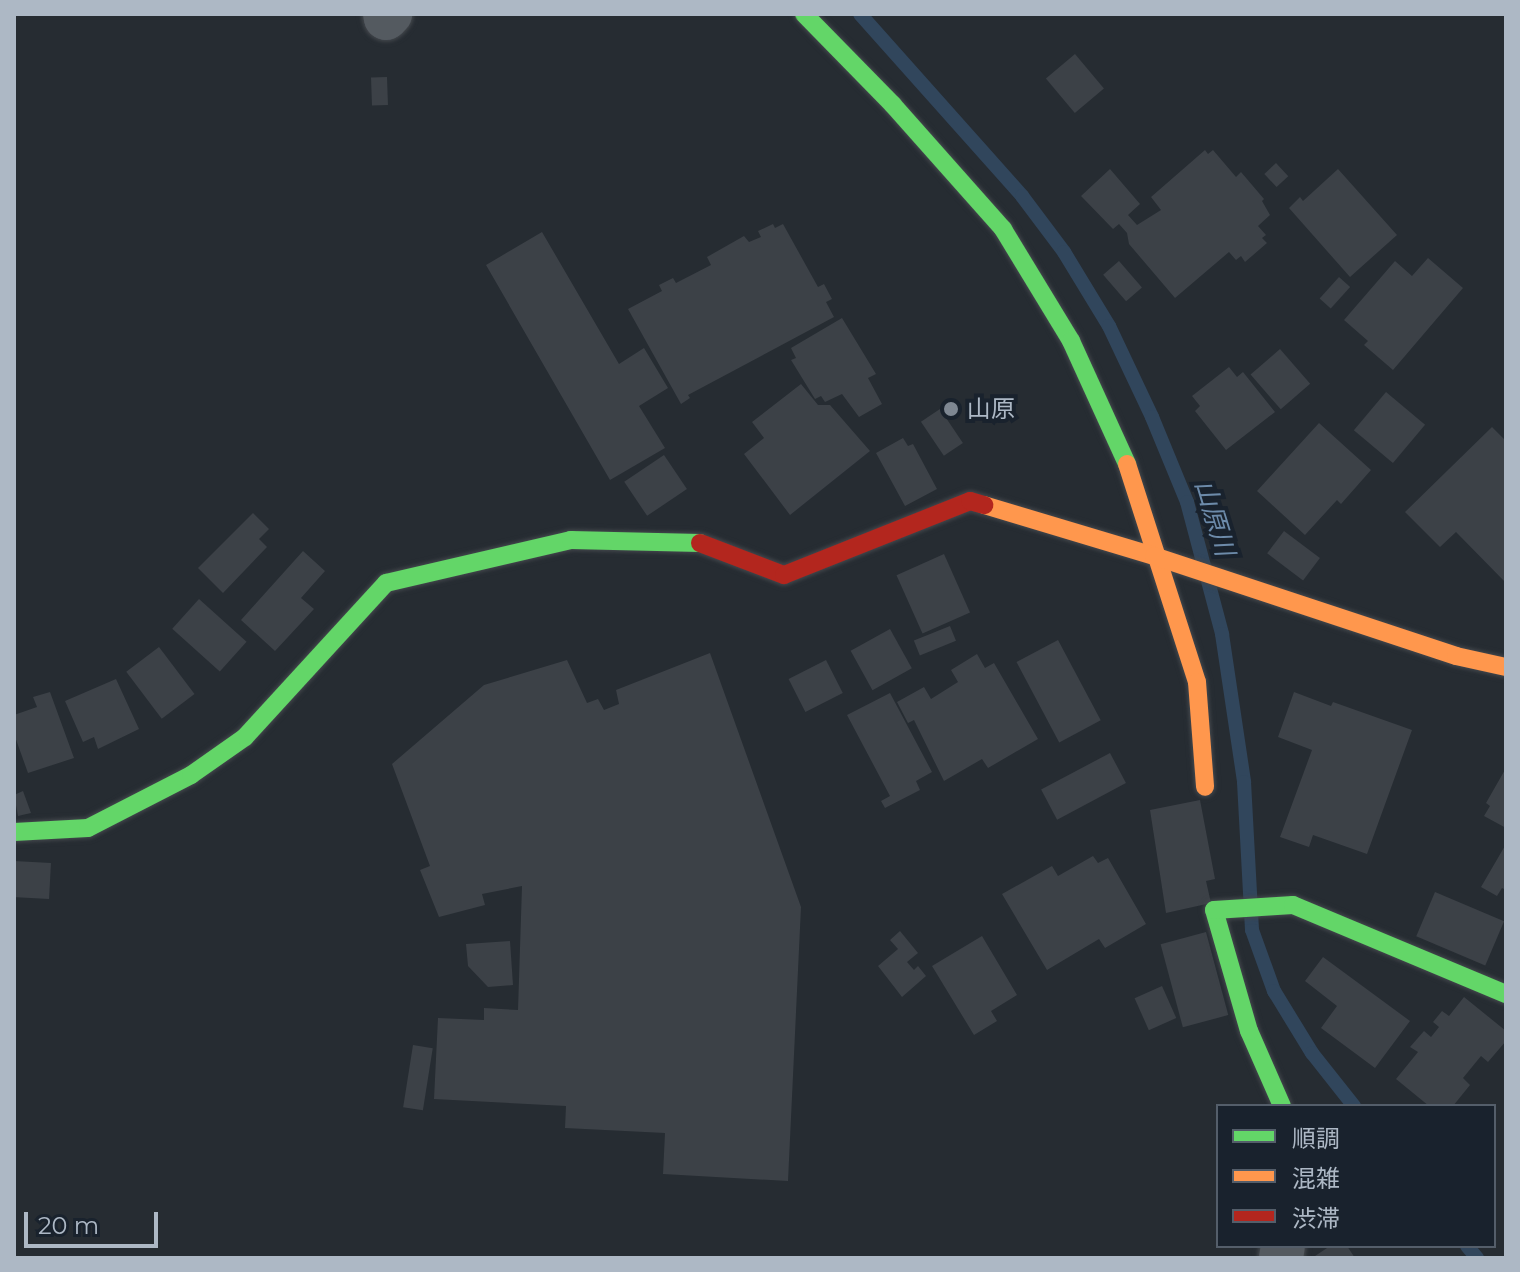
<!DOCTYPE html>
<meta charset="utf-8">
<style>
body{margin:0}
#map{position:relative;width:1520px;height:1272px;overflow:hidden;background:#262c32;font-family:Montserrat,"Noto Sans JP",sans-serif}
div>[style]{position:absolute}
.stream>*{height:14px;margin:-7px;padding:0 7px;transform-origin:7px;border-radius:7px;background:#31465c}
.building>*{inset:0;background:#3c4147;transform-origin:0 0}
.roads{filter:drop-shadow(0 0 2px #44484d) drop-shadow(0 0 2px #44484d)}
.street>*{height:44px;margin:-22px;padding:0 22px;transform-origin:22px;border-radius:22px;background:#545a60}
.fast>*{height:18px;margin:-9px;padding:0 9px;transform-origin:9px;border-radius:9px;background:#63d668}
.slow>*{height:18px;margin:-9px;padding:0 9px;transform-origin:9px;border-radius:9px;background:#ff974d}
.jam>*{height:18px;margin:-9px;padding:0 9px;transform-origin:9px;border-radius:9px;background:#b3261e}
.dots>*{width:22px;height:22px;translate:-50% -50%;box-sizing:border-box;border:4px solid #19222d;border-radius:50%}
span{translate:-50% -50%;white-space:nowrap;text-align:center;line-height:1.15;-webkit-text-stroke:8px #19222d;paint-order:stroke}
.poi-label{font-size:24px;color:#adb8c5}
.left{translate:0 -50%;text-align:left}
.water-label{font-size:26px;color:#6d8baa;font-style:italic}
.frame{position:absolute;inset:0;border:16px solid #adb8c5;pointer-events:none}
.legend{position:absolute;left:1216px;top:1104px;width:280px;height:144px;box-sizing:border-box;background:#19222d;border:2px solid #545e6a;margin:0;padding:10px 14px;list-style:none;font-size:24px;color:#adb8c5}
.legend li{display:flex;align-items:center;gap:16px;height:40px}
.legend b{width:40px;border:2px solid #545e6a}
.scale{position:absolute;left:24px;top:1212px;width:134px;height:36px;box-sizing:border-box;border:4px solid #adb8c5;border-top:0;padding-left:10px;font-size:24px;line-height:28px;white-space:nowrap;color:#adb8c5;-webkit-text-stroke:6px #19222d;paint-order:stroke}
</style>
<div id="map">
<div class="stream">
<div style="left:860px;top:14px;width:244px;rotate:48.3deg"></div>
<div style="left:1022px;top:196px;width:70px;rotate:53.1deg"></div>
<div style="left:1064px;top:252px;width:87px;rotate:58.7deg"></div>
<div style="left:1109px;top:326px;width:101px;rotate:64.7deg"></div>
<div style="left:1152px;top:417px;width:92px;rotate:67.6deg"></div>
<div style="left:1187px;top:502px;width:137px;rotate:75.1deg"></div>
<div style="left:1222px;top:634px;width:150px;rotate:81.5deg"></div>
<div style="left:1244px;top:782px;width:148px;rotate:86.9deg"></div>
<div style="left:1252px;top:930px;width:65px;rotate:70.2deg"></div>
<div style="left:1274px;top:991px;width:73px;rotate:58.5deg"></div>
<div style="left:1312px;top:1053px;width:68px;rotate:51.6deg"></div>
<div style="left:1467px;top:1246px;width:16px;rotate:50deg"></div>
</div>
<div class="building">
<div style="left:1075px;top:54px;width:45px;height:38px;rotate:50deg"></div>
<div style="left:387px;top:77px;width:28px;height:16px;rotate:88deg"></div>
<div style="clip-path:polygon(1205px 150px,1208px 154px,1213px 150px,1236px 177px,1241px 172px,1264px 199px,1262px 201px,1270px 215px,1258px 226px,1266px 235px,1262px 238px,1267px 243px,1245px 262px,1241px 256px,1236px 260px,1229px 252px,1175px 298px,1129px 244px,1127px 233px,1119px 224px,1113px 229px,1081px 196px,1110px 169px,1140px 204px,1128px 215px,1137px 225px,1161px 210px,1151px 197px)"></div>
<div style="left:1276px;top:163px;width:18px;height:16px;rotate:47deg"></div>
<div style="clip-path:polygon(1338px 169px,1397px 235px,1350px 277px,1289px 208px,1300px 197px,1303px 201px)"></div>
<div style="clip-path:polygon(773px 224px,775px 228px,783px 224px,818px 287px,824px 284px,832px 299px,826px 302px,834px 317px,688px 395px,690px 398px,681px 404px,628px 309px,662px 291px,659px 285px,673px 278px,676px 283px,711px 265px,707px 257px,744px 236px,749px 242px,761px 237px,758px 231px)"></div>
<div style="clip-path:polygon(542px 232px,619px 364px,644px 348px,668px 388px,639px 406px,665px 448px,610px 480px,486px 265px)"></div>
<div style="clip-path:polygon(1428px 258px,1463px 288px,1393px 370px,1364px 345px,1368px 341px,1344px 320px,1395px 261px,1412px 276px)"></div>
<div style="left:1119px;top:261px;width:35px;height:21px;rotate:49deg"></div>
<div style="left:1339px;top:277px;width:15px;height:29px;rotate:42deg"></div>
<div style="clip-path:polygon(842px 318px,876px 374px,868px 378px,882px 404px,859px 417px,842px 394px,825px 402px,821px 396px,815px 399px,791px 360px,796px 358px,791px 348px)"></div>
<div style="left:1280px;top:349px;width:46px;height:39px;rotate:49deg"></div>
<div style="clip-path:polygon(1229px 367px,1237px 377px,1243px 372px,1275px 412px,1226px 450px,1195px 411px,1200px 406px,1192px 396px)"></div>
<div style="clip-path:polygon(801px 384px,818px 405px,830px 405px,870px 451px,790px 515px,744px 454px,764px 438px,752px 422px)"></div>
<div style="left:1386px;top:392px;width:51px;height:50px;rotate:40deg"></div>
<div style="left:940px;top:409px;width:41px;height:23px;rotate:56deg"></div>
<div style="clip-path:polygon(1319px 423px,1371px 470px,1341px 504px,1337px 500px,1305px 535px,1257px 491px)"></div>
<div style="clip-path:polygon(1492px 427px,1506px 441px,1506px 583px,1456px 532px,1440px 547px,1405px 512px)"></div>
<div style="clip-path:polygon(903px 438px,908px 446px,913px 444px,937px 489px,905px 506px,876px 453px)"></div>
<div style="left:664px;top:455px;width:41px;height:48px;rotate:56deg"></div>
<div style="clip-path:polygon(253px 513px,269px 529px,259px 539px,267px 547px,223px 593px,198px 568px)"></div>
<div style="left:1284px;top:531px;width:45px;height:28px;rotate:37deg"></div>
<div style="clip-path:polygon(303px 551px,325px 571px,301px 598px,314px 609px,275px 651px,241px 620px)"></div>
<div style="left:944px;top:554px;width:64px;height:52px;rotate:66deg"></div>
<div style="left:199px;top:599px;width:64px;height:40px;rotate:42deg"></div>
<div style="left:950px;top:626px;width:16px;height:39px;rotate:68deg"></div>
<div style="left:890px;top:629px;width:45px;height:45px;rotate:61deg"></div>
<div style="left:1058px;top:640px;width:91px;height:47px;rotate:62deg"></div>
<div style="left:159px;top:647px;width:59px;height:41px;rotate:53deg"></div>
<div style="clip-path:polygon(710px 653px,801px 907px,788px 1181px,663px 1174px,665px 1133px,565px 1128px,566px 1106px,434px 1099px,438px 1018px,484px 1020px,484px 1008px,518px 1010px,522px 886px,482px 894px,485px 905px,439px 917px,420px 870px,430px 866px,392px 764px,484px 685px,567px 660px,587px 703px,598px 699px,604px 710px,619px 704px,616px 690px)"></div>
<div style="clip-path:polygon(977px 654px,985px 668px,994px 663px,1038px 739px,988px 768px,982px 759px,944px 781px,914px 720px,908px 723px,897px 702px,924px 687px,931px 699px,958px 682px,951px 670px)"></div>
<div style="left:826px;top:660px;width:37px;height:42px;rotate:63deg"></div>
<div style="clip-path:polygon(116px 679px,139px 729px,98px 749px,94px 737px,83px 742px,65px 701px)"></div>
<div style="clip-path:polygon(50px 692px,74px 758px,28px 773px,14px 734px,14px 715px,37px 707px,33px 697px)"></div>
<div style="clip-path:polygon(1294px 692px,1331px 706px,1333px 702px,1412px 730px,1367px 854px,1313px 835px,1309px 847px,1280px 837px,1312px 750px,1278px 737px)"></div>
<div style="clip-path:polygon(890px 693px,932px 772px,916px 781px,920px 790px,885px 808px,881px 801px,890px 796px,847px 715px)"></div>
<div style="left:1110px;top:753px;width:34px;height:78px;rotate:62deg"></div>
<div style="clip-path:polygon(1506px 768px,1506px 828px,1484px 816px,1490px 806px,1486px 803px)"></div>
<div style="clip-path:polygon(23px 791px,31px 813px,18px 816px,14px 795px)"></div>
<div style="clip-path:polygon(1200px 800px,1215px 879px,1206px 881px,1211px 903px,1166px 913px,1150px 810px)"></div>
<div style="clip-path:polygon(1506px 844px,1506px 890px,1502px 888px,1497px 896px,1481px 887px)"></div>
<div style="clip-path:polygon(1093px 856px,1098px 863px,1108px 858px,1146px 924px,1105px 948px,1099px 939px,1047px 970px,1002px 894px,1052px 866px,1058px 876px)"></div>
<div style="left:14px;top:861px;width:37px;height:36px;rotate:3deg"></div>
<div style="left:1435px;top:892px;width:75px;height:48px;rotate:23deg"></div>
<div style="clip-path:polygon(900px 931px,918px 953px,907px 962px,914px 970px,918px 966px,926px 976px,902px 997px,878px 966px,898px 949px,890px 940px)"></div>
<div style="left:1206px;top:932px;width:86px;height:47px;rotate:75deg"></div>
<div style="clip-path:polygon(982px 936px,1017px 995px,991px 1011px,997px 1021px,974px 1035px,932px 966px)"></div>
<div style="clip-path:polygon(510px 941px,513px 985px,488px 987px,468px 966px,466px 944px)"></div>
<div style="clip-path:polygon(1323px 957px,1410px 1021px,1375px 1068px,1321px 1028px,1337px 1006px,1305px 981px)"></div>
<div style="left:1162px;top:986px;width:35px;height:30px;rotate:66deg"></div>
<div style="clip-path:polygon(1464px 997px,1506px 1031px,1506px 1041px,1488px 1062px,1481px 1056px,1463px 1078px,1470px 1085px,1453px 1106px,1429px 1106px,1396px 1079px,1418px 1052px,1410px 1047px,1424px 1031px,1431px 1037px,1439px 1027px,1433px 1022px,1442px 1011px,1449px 1016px)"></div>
<div style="left:413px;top:1045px;width:20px;height:63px;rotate:9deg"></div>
<div style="clip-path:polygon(1330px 1246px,1347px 1246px,1355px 1258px,1312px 1258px)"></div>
</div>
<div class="roads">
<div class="street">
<div style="left:385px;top:14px;width:4px;rotate:76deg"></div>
<div style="left:386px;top:18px;width:6px;rotate:-45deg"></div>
<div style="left:1281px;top:1258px;width:12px;rotate:-81deg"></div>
</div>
<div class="fast">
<div style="left:804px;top:14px;width:127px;rotate:45.6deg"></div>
<div style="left:893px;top:105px;width:166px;rotate:48.4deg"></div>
<div style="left:1003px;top:229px;width:131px;rotate:58.7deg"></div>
<div style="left:1071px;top:341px;width:135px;rotate:65.5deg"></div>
<div style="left:14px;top:832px;width:74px;rotate:-3.1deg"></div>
<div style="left:88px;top:828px;width:116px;rotate:-27.2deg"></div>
<div style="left:191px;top:775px;width:66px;rotate:-35.1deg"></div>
<div style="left:245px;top:737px;width:209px;rotate:-47.5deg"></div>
<div style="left:386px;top:583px;width:190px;rotate:-13.1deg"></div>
<div style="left:571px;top:540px;width:129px;rotate:1.3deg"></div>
<div style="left:1282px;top:1106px;width:82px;rotate:-113.7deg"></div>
<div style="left:1249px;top:1031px;width:126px;rotate:-106.1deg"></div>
<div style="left:1214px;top:910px;width:79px;rotate:-3.6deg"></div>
<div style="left:1293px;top:905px;width:231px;rotate:22.7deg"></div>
</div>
<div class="slow">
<div style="left:1127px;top:464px;width:229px;rotate:72.2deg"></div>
<div style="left:1197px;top:682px;width:105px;rotate:85.6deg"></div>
<div style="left:984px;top:505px;width:177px;rotate:16.7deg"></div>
<div style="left:1154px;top:556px;width:318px;rotate:18.3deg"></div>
<div style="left:1456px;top:656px;width:51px;rotate:12.4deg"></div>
</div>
<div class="jam">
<div style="left:700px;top:543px;width:90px;rotate:20.9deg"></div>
<div style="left:784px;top:575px;width:200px;rotate:-21.7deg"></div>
<div style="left:970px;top:501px;width:15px;rotate:16deg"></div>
</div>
</div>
<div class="dots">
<div style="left:951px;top:409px;background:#7e8792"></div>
</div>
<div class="poi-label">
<span class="left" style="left:967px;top:409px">山原</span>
</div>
<div class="water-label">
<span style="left:1214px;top:518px;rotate:73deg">山原川</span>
</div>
<div class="frame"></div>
<ul class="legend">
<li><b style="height:10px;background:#63d668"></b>順調</li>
<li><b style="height:10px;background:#ff974d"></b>混雑</li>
<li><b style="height:10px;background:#b3261e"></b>渋滞</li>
</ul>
<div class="scale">20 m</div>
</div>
